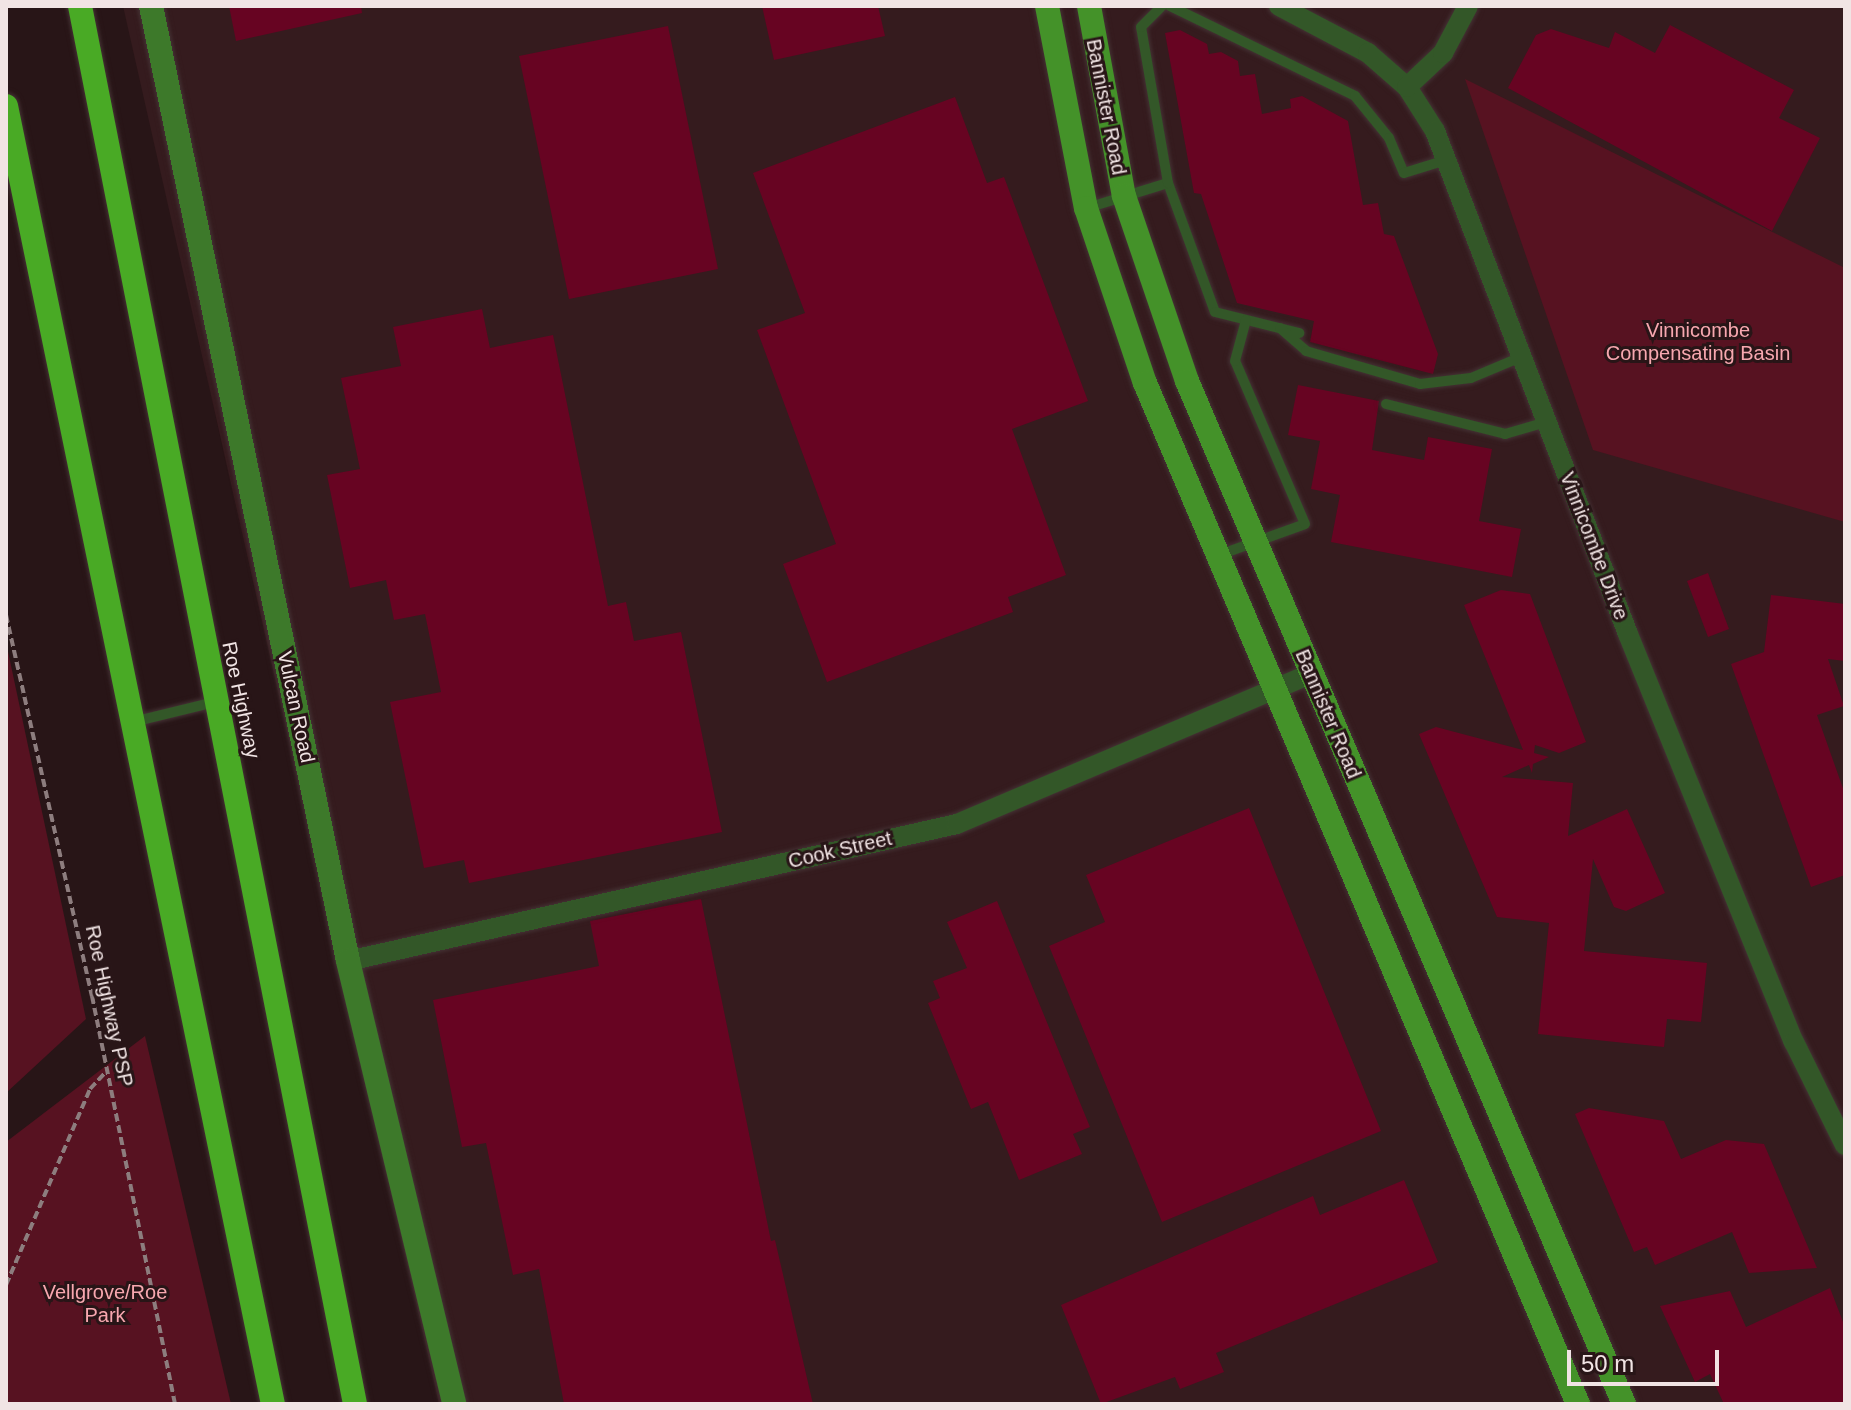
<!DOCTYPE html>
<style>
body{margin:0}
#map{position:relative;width:1851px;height:1410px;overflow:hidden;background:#281517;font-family:Helvetica,sans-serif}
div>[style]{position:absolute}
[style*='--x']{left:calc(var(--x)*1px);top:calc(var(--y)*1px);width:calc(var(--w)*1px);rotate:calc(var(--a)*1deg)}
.built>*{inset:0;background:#351b1e}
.green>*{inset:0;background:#571221}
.building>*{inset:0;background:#670422}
.path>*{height:4px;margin-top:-2px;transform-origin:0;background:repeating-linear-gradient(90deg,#8d7d7e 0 8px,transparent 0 12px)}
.roads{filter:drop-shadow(0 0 2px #443234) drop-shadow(0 0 2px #443234)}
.lane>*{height:10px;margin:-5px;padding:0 5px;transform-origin:5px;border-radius:5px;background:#335728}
.street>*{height:20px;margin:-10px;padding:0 10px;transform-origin:10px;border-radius:10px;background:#335728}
.secondary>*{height:24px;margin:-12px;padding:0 12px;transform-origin:12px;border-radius:12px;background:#3d792a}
.primary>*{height:24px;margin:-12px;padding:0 12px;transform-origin:12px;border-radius:12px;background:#449229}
.highway>*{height:24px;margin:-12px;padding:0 12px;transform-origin:12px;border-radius:12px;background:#49aa25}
span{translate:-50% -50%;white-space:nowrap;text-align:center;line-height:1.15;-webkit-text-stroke:6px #281517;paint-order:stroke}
.street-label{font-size:20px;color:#f1e4e4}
.park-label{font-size:20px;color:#f7a7af}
.frame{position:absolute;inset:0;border:8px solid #f1e4e4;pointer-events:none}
.scale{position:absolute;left:1567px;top:1350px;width:152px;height:36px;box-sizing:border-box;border:4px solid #f1e4e4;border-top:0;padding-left:10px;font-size:24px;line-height:28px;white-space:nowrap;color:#f1e4e4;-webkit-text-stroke:6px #281517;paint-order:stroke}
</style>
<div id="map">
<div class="built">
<div style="clip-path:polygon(123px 6px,1845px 6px,1845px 1404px,439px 1404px)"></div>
</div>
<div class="green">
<div style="clip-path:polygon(1465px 79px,1845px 268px,1845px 522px,1593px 450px)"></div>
<div style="clip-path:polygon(6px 642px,86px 1019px,6px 1093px)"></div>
<div style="clip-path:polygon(145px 1036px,231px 1404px,6px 1404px,6px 1142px)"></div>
</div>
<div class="building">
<div style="clip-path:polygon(229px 6px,361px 6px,362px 13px,236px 41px)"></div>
<div style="clip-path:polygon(762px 6px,878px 6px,885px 36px,774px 60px)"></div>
<div style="clip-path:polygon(1670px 25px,1794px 90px,1779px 118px,1820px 138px,1772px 231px,1508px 88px,1536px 35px,1551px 29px,1609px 48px,1615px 32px,1655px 53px)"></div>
<div style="clip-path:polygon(668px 26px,718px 269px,569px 299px,519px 56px)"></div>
<div style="clip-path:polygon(1180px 30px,1207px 44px,1209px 54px,1221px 52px,1238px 61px,1240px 76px,1255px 74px,1262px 114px,1291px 108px,1290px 99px,1302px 96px,1348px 121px,1363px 205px,1378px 203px,1384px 234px,1394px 236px,1438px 354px,1433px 374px,1310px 342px,1314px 321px,1237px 303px,1201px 194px,1194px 193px,1165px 33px)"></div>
<div style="clip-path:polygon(955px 97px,987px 183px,1004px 177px,1088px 401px,1012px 429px,1066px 575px,1008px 597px,1013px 612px,827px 682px,783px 564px,836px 544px,757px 330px,805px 313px,753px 173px)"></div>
<div style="clip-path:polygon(482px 309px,490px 348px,553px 335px,608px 606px,626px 602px,634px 641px,681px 632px,722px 832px,469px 883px,464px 860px,424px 868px,390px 702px,441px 692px,425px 614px,394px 620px,386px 580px,350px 588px,327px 475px,360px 469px,341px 378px,401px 366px,393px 327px)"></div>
<div style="clip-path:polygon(1298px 385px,1379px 401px,1372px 450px,1424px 460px,1428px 437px,1492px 449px,1479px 521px,1521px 529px,1512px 577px,1331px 542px,1340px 495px,1311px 489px,1320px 441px,1288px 435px)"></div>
<div style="clip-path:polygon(1708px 573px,1729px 629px,1708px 637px,1687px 581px)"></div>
<div style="clip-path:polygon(1501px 590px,1530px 594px,1586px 742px,1559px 753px,1535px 745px,1534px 753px,1549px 757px,1533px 764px,1532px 773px,1529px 765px,1502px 777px,1573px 783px,1568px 836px,1627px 809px,1665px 893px,1626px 911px,1614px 907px,1593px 859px,1584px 951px,1707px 963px,1701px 1022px,1667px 1019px,1664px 1047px,1538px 1034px,1549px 923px,1497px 917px,1419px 734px,1436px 727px,1523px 750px,1464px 605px)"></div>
<div style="clip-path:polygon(1771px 595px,1845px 604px,1845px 661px,1828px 659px,1844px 706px,1817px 715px,1845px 794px,1845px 875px,1811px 887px,1731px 664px,1764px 652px)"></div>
<div style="clip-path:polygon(1249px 808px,1381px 1131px,1162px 1222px,1049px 946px,1105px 922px,1086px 875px)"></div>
<div style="clip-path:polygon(701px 899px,771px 1241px,775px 1240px,813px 1404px,564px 1404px,539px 1269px,513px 1275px,486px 1143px,462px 1147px,433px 1000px,599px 966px,590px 921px)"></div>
<div style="clip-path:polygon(997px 901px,1090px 1127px,1073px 1134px,1082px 1154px,1019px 1180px,988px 1102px,971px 1109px,928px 1003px,940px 998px,933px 981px,967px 968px,947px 922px)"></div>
<div style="clip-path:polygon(1589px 1108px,1664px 1121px,1681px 1159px,1726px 1140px,1764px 1144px,1817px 1268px,1749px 1273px,1732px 1232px,1655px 1265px,1647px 1247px,1634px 1252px,1575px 1114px)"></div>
<div style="clip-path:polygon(1404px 1180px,1438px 1262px,1216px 1353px,1224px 1372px,1180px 1389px,1175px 1377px,1101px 1404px,1061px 1305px,1313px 1196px,1320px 1215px)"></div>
<div style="clip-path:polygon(1830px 1288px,1845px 1327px,1845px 1404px,1724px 1404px,1710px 1374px,1695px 1382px,1660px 1306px,1730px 1291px,1746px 1327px)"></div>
</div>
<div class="path">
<div style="--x:6;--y:615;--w:391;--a:77.3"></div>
<div style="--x:92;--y:996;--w:416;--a:78.5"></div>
<div style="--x:6;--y:1285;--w:213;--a:-66.8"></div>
<div style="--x:90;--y:1089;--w:23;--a:-47"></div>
</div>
<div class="roads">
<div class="lane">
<div style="--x:1170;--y:6;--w:206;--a:25.9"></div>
<div style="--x:1355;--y:96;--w:54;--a:51"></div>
<div style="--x:1389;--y:138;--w:38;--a:67"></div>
<div style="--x:1404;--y:173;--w:44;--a:-17.2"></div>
<div style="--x:1168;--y:183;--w:137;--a:70"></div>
<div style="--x:1215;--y:312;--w:87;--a:14"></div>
<div style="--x:1087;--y:208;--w:85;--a:-17.2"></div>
<div style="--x:1168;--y:183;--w:158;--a:-99.8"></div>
<div style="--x:1141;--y:27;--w:30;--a:-45"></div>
<div style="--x:1280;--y:328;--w:35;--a:41"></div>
<div style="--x:1306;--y:351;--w:119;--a:16.1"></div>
<div style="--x:1420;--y:384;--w:51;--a:-6.7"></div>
<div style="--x:1471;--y:378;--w:54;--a:-22.8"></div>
<div style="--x:1386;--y:404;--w:123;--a:14.1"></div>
<div style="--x:1505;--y:434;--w:43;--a:-16.3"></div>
<div style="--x:1219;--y:555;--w:91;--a:-19.8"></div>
<div style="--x:1305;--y:524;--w:177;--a:-113.2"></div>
<div style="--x:1235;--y:361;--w:42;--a:-75"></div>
<div style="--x:133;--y:722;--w:84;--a:-13.7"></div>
</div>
<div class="street">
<div style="--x:1279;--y:6;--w:101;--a:27.8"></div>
<div style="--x:1368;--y:53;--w:52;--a:41.1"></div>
<div style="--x:1407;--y:87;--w:52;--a:57.5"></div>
<div style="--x:1435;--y:131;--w:539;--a:69.01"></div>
<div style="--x:1628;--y:634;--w:440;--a:67.9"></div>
<div style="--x:1794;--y:1042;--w:115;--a:63.7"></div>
<div style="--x:1407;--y:87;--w:50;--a:-43.4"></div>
<div style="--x:1443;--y:53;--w:53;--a:-62"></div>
<div style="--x:348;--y:961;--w:624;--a:-12.68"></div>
<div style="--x:957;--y:824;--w:384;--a:-23"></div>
</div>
<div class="secondary">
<div style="--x:151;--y:6;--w:975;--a:78.34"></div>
<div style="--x:348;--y:961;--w:456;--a:76.5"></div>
</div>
<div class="primary">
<div style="--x:1047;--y:6;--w:206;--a:79.1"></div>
<div style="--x:1086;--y:208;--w:185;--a:71.4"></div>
<div style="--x:1145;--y:383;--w:1109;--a:67.02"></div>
<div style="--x:1089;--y:6;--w:193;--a:79.6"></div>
<div style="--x:1124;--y:196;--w:195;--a:71.2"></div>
<div style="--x:1187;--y:381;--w:1112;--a:66.87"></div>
</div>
<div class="highway">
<div style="--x:80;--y:6;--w:1425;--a:78.87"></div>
<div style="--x:6;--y:106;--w:1325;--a:78.38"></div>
</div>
</div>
<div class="street-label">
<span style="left:1106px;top:107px;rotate:79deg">Bannister Road</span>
<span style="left:1594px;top:546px;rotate:69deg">Vinnicombe Drive</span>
<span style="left:241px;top:700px;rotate:78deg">Roe Highway</span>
<span style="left:296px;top:707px;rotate:78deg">Vulcan Road</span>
<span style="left:1328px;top:714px;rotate:67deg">Bannister Road</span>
<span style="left:840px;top:850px;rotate:-13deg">Cook Street</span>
<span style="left:109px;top:1006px;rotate:78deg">Roe Highway PSP</span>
</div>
<div class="park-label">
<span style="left:1698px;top:342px">Vinnicombe<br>Compensating Basin</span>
<span style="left:105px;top:1304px">Vellgrove/Roe<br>Park</span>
</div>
<div class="frame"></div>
<div class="scale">50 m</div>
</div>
